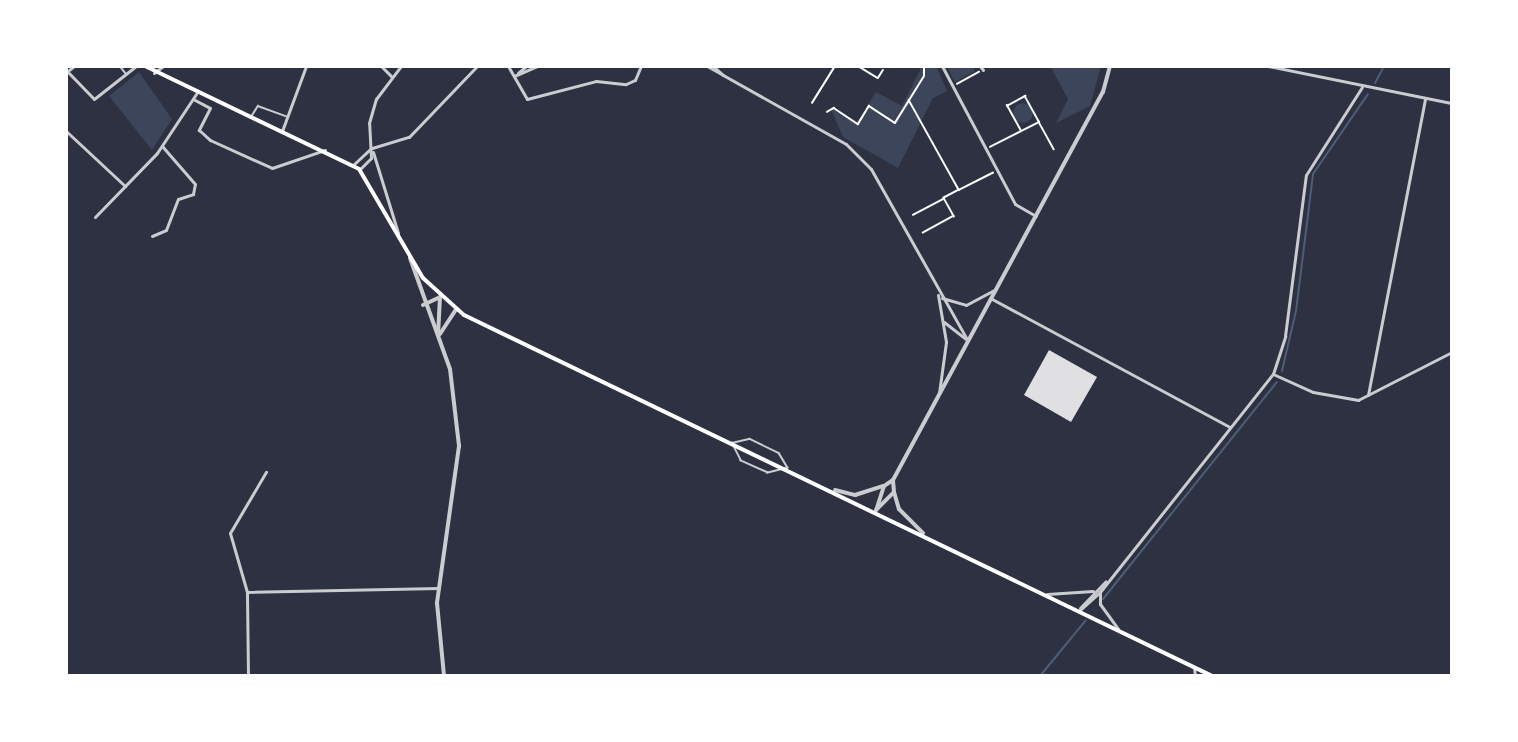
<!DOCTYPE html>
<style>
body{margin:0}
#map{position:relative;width:1518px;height:742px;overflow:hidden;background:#2d3142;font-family:"IBM Plex Serif",serif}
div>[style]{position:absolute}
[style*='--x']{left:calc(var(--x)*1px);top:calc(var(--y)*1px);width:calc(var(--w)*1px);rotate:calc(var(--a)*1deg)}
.green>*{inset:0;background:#3c4559}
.round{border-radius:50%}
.stream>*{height:2px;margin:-1px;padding:0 1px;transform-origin:1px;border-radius:1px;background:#4f5d75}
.building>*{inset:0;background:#e0e0e3}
.path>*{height:1.5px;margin:-0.75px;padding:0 0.75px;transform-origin:0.75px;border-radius:0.75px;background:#fff}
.service>*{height:1.5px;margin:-0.75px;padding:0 0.75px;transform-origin:0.75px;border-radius:0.75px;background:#caccd0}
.minor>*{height:3px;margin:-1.5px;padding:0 1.5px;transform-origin:1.5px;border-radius:1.5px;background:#caccd0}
.tertiary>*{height:4px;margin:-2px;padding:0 2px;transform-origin:2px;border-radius:2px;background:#caccd0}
.secondary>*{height:4px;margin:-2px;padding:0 2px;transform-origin:2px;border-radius:2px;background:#fff}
span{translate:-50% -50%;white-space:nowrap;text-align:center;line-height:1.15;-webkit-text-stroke:6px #fff;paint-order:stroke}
.frame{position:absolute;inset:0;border:68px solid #fff;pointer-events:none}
</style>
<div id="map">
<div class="green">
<div style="clip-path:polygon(922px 66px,936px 66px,947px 91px,933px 98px,898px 168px,843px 137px,830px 107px,856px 124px,876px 92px,902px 106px)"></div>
<div style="clip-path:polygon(946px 66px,972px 66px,975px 71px,955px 82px)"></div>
<div style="clip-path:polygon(1050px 66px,1101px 66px,1090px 106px,1056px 123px,1068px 99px)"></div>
<div style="clip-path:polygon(139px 72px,172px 119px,152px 150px,109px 96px)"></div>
<div class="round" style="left:1013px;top:103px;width:20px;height:20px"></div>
</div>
<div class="stream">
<div style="--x:1375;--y:83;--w:19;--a:-62"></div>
<div style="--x:1282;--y:371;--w:62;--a:-76.9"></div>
<div style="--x:1296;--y:311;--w:138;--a:-82.9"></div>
<div style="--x:1313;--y:174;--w:97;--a:-55.5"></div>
<div style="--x:1103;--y:599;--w:278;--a:-51.3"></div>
<div style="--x:1040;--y:676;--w:72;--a:-50.6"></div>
</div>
<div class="building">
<div style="clip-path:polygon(1049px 350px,1097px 377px,1071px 422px,1024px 395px)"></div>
</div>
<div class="path">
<div style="--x:858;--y:66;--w:23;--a:31"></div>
<div style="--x:878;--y:78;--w:9;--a:-58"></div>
<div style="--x:876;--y:66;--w:9;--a:0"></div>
<div style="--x:957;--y:84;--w:25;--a:-29"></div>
<div style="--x:909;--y:100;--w:103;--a:60.9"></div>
<div style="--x:959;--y:190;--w:17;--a:152"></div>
<div style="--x:944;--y:198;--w:21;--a:61"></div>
<div style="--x:954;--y:216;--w:35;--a:151"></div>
<div style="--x:812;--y:103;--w:44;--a:-58.1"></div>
<div style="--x:827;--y:112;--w:8;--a:-30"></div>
<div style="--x:834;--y:108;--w:29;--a:34"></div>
<div style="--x:858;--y:124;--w:21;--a:-59"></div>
<div style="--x:869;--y:106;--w:31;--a:33"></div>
<div style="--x:895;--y:123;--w:55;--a:-58.3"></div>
<div style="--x:924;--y:76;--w:10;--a:-90"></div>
<div style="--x:1021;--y:131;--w:29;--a:-119"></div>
<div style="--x:1007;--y:106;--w:21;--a:-29"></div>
<div style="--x:1025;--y:96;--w:29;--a:61"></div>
<div style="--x:990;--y:147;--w:55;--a:-27"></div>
<div style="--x:1039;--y:122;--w:31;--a:61"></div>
<div style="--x:959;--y:190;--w:38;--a:-27"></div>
<div style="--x:913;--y:215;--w:34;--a:-28"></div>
</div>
<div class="service">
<div style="--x:120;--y:66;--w:11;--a:52"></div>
<div style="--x:251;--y:117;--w:13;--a:-58"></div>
<div style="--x:258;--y:106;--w:30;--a:20"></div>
<div style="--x:750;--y:439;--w:32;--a:26"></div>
<div style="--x:779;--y:453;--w:17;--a:59"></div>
<div style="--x:788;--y:468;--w:21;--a:166"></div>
<div style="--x:768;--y:473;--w:30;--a:-156"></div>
<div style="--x:741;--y:461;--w:20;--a:-117"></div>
<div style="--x:732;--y:443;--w:18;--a:-13"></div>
</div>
<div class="minor">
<div style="--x:381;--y:66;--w:14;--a:45"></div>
<div style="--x:508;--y:66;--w:38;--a:60"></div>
<div style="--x:527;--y:99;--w:71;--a:-14.6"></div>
<div style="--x:596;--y:81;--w:30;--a:6"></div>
<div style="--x:626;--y:84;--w:10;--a:-24"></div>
<div style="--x:635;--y:80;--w:15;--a:-67"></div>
<div style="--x:707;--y:66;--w:18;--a:29"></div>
<div style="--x:723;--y:75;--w:13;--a:-138"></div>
<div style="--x:942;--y:66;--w:156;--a:62.1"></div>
<div style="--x:1015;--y:204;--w:24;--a:30"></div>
<div style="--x:980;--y:66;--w:5;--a:53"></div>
<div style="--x:1268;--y:66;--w:188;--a:11.4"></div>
<div style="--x:66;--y:70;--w:40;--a:46"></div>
<div style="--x:94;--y:99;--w:53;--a:-38.2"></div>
<div style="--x:69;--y:70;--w:6;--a:-39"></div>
<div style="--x:154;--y:73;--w:11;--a:-38"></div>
<div style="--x:518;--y:73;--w:11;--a:-41"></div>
<div style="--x:723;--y:75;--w:141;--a:29.3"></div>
<div style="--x:846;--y:144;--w:35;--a:45"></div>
<div style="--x:871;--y:169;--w:197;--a:60.6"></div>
<div style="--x:514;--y:76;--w:25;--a:-23"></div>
<div style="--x:193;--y:99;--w:19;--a:28"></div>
<div style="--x:210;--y:108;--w:25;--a:117"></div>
<div style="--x:199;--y:130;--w:15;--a:42"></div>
<div style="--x:210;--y:140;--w:68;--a:24.3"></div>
<div style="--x:272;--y:168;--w:56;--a:-18.8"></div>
<div style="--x:66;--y:131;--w:81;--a:43"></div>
<div style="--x:282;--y:131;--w:69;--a:-69.7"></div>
<div style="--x:372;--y:148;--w:39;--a:-17"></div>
<div style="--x:409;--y:137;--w:98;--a:-46.2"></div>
<div style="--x:373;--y:152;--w:85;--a:72.8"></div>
<div style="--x:353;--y:165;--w:23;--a:-43"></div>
<div style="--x:360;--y:169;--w:16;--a:-45"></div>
<div style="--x:371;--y:158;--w:35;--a:-93"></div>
<div style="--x:369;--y:123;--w:25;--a:-74"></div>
<div style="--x:376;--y:99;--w:41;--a:-52.9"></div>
<div style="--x:95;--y:217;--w:89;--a:-45.9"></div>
<div style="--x:157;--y:153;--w:71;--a:-56.5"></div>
<div style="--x:152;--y:236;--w:15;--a:-23"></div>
<div style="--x:166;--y:230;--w:33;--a:-69"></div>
<div style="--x:178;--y:199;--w:16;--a:-18"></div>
<div style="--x:193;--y:194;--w:10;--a:-79"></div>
<div style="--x:195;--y:184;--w:50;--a:-131"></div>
<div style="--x:938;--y:295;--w:48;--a:80.3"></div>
<div style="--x:946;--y:342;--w:51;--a:97.8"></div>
<div style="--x:942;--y:298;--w:25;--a:16"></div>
<div style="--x:966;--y:305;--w:34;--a:-28"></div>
<div style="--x:992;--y:299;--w:270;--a:28.3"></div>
<div style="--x:944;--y:322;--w:29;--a:38"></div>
<div style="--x:1273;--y:374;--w:44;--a:24.2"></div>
<div style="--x:1313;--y:392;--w:46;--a:10.1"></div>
<div style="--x:1358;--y:400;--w:106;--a:-27.1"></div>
<div style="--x:1368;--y:395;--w:302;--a:-79.1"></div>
<div style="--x:247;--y:592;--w:61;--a:-106.1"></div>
<div style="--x:230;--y:533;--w:71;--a:-59.5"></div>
<div style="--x:1100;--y:592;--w:12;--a:90"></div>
<div style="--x:1100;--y:604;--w:31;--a:54"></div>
<div style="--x:1047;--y:594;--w:46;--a:-3.7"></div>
<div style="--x:1080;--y:608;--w:37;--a:-46"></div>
<div style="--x:1080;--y:610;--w:27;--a:-42"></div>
<div style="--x:1100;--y:592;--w:278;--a:-51.6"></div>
<div style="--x:1273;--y:374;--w:40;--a:-72"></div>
<div style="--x:1285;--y:336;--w:162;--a:-82.6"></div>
<div style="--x:1306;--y:175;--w:104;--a:-57.5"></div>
<div style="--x:1194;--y:667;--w:9;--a:84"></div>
<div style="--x:248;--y:676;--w:84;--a:-90.7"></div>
<div style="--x:247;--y:592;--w:192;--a:-1.2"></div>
</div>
<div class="tertiary">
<div style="--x:410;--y:258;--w:118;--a:70.2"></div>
<div style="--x:450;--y:369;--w:78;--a:83.3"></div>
<div style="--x:459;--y:446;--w:159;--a:98"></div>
<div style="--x:437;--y:603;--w:73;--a:84.5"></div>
<div style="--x:423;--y:305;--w:19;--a:-25"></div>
<div style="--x:440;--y:297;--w:37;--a:93"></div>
<div style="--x:440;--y:334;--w:30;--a:-57"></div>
<div style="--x:893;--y:480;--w:11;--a:146"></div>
<div style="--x:884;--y:486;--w:25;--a:108"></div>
<div style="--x:876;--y:510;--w:25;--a:-45"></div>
<div style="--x:894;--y:492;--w:12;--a:-95"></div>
<div style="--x:893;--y:480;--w:441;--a:-61.6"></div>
<div style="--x:1103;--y:92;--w:27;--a:-75"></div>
<div style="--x:835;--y:490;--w:21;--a:14"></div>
<div style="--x:855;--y:495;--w:29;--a:-18"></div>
<div style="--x:894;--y:492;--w:18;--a:74"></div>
<div style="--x:899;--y:509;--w:34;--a:45"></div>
</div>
<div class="secondary">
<div style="--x:145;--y:66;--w:237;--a:25.7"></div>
<div style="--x:359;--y:169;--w:126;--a:59.6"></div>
<div style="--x:423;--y:278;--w:55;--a:42.1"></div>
<div style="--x:464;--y:315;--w:831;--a:25.76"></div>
</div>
<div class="frame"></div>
</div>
